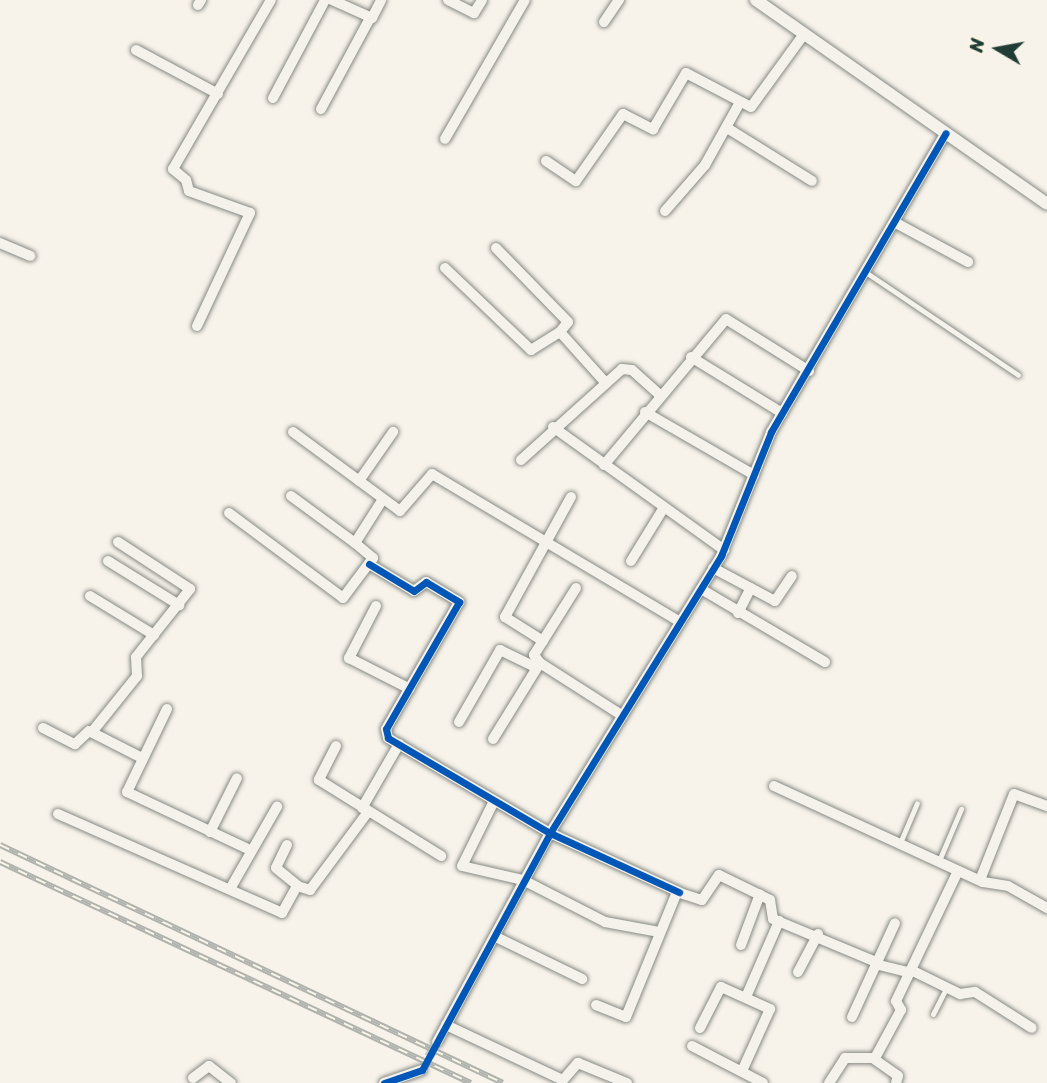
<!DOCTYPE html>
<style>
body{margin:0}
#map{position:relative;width:1047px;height:1083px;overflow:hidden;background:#f7f3ea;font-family:Sriracha,sans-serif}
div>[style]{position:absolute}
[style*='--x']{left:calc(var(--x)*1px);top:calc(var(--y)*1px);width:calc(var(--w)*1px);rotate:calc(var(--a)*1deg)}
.minor-tunnel>*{height:10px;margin-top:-5px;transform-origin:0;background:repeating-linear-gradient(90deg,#cccfc6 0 10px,transparent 0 15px)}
.roads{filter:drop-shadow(0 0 2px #868984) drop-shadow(0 0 2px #868984)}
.service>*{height:5px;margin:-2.5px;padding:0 2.5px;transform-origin:2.5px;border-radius:2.5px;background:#f5f2ec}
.minor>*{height:10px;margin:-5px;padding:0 5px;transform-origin:5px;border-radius:5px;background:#f5f2ec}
.tertiary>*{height:12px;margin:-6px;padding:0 6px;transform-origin:6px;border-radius:6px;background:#f5f2ec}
.rail>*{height:6px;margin-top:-3px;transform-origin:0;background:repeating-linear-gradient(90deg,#fcf5e5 0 10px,#b0b2ad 0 20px);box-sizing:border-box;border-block:2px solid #b0b2ad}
.cycleway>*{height:7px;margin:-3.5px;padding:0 3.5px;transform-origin:3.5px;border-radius:3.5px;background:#0057b8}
span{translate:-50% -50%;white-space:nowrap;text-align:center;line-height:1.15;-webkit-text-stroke:5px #fcf5e5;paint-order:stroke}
.north{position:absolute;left:963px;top:14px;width:70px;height:70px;-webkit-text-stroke:5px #fcf5e5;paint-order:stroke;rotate:280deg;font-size:19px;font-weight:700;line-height:28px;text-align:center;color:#1f3d34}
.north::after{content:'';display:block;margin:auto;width:24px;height:32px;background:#1f3d34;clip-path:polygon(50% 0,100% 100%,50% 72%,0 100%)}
</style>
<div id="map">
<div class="minor-tunnel">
<div style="--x:422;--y:1070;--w:32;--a:-62"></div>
</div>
<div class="roads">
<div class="service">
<div style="--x:867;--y:273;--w:182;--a:34"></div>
<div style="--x:900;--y:843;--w:43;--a:-67"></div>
<div style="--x:938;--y:863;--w:59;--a:-66.9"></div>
<div style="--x:933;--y:1014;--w:29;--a:-63"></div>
</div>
<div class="minor">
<div style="--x:332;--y:0;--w:44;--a:24.2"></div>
<div style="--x:372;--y:18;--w:20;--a:-63"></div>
<div style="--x:448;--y:0;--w:29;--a:27"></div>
<div style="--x:474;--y:13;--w:15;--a:-58"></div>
<div style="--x:198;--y:5;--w:6;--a:-59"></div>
<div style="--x:604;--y:22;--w:27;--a:-56"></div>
<div style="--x:136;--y:50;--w:93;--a:28.2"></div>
<div style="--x:273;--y:98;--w:111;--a:-62"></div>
<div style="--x:321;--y:109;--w:103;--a:-61.7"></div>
<div style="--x:727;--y:128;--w:100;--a:31.9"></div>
<div style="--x:445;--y:139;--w:160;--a:-60.1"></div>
<div style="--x:546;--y:161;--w:36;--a:34"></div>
<div style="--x:576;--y:181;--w:82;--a:-55"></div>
<div style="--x:623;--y:114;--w:34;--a:27"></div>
<div style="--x:653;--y:129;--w:65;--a:-59.5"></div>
<div style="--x:686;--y:73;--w:73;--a:27.6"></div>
<div style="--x:751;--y:107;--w:90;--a:-54"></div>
<div style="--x:665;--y:211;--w:61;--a:-49"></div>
<div style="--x:705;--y:165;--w:70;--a:-60.9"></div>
<div style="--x:896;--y:223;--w:82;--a:28.4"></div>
<div style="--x:0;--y:243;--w:33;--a:23"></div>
<div style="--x:496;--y:248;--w:103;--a:45.8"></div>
<div style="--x:568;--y:322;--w:13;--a:129"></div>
<div style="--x:445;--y:268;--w:119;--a:43.6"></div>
<div style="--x:531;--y:350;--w:34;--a:-32"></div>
<div style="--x:560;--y:332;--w:67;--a:48"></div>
<div style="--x:197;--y:326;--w:125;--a:-64.9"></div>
<div style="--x:250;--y:213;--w:65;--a:-160.2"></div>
<div style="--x:189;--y:191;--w:11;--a:-105"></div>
<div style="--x:186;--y:180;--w:17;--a:-140"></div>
<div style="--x:173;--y:169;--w:195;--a:-59.9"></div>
<div style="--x:691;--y:357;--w:107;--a:31.6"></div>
<div style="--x:645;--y:412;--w:126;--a:30"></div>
<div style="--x:553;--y:427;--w:211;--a:35.7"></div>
<div style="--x:293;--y:432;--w:133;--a:36.4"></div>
<div style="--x:400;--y:511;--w:49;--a:-49.1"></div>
<div style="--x:432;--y:474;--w:289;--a:30.8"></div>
<div style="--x:521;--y:460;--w:136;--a:-42"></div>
<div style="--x:622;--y:369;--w:10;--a:6"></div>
<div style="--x:632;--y:370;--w:36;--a:42"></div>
<div style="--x:604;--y:465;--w:190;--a:-50.1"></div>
<div style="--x:726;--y:319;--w:98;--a:32.1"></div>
<div style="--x:359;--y:481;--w:60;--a:-55.2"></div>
<div style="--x:291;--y:496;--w:79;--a:36.3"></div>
<div style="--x:229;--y:513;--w:142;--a:36.7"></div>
<div style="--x:343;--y:598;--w:50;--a:-53.1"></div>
<div style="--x:373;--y:558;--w:23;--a:-140"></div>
<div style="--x:355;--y:543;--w:52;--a:-57.5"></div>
<div style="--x:108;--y:561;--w:84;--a:31.8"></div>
<div style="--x:631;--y:561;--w:61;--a:-58.4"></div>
<div style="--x:369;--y:564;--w:52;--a:31"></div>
<div style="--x:414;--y:591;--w:15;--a:-37"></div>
<div style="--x:426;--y:582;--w:39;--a:31"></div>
<div style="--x:459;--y:602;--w:146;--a:119.9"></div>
<div style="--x:386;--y:729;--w:9;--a:77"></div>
<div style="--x:388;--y:738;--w:188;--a:30.4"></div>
<div style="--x:550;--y:833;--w:142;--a:24.6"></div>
<div style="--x:713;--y:568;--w:70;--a:28"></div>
<div style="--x:775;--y:601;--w:30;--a:-56"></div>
<div style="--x:701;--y:589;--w:144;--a:30.5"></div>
<div style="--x:90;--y:596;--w:75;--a:31.4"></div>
<div style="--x:376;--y:606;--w:59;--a:117.4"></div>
<div style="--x:349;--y:658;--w:68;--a:26.9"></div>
<div style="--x:738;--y:613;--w:28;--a:-63"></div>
<div style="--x:543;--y:641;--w:45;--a:-147.7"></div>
<div style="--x:505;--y:617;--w:137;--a:-61.2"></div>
<div style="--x:540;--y:663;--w:10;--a:-127"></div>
<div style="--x:534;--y:655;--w:79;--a:-57.9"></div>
<div style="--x:167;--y:709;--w:92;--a:115.7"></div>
<div style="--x:127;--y:792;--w:136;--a:25.2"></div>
<div style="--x:459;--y:722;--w:83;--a:-60.3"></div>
<div style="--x:500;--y:650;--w:39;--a:26"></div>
<div style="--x:43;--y:728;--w:36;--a:27"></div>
<div style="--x:75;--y:744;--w:19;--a:-43"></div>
<div style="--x:89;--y:731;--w:59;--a:27"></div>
<div style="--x:92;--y:732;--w:72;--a:-51.2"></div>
<div style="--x:137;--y:676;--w:19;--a:-93"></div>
<div style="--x:136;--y:657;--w:87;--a:-51.5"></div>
<div style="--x:190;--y:589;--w:86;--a:-146.9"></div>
<div style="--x:493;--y:739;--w:89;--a:-58.3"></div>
<div style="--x:540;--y:663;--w:98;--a:32.6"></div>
<div style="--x:336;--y:746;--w:38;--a:117"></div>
<div style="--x:319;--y:780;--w:144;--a:31.9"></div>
<div style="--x:774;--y:786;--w:230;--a:24.7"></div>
<div style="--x:983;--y:882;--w:25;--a:9"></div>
<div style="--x:1008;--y:886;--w:45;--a:29.4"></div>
<div style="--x:494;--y:801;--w:72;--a:116.2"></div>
<div style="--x:462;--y:866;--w:63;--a:12.9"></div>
<div style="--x:523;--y:880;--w:92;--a:27.1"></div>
<div style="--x:605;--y:922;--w:55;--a:10.5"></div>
<div style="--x:362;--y:808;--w:74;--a:-60"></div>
<div style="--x:58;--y:814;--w:245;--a:23.8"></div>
<div style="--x:282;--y:913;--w:31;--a:-61"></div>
<div style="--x:297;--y:886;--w:14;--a:17"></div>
<div style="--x:310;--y:890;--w:97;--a:-53.4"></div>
<div style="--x:210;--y:832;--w:60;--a:-63.4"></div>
<div style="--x:287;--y:845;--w:25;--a:116"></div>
<div style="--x:276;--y:868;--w:28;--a:39"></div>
<div style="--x:980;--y:880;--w:92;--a:-68.4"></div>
<div style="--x:1014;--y:794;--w:35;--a:20"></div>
<div style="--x:230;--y:889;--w:95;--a:-60.2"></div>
<div style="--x:496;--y:937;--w:96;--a:26"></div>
<div style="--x:741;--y:945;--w:54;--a:-69.6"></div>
<div style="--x:875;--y:964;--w:36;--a:14"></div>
<div style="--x:911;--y:970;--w:55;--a:26.1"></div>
<div style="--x:960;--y:994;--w:15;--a:-8"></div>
<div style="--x:975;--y:992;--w:67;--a:32.3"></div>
<div style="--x:798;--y:972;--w:43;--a:-62.2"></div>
<div style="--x:746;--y:997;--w:83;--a:-66.5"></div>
<div style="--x:596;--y:1005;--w:32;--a:22"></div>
<div style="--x:626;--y:1017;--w:135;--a:-67.8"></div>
<div style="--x:677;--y:892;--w:26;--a:18"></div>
<div style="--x:702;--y:900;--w:30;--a:-56"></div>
<div style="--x:719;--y:875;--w:57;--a:26.1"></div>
<div style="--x:770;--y:900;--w:19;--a:81"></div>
<div style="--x:773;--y:919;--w:112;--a:22.7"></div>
<div style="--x:852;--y:1017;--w:103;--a:-65.4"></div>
<div style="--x:446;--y:1025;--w:129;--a:25.2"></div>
<div style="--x:563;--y:1080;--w:23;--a:-49"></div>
<div style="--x:578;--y:1063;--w:53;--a:22.2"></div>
<div style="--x:700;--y:1028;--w:46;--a:-62.9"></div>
<div style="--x:721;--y:987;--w:54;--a:24.2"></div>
<div style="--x:770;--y:1009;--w:68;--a:114.3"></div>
<div style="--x:437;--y:1042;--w:238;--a:-61.6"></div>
<div style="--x:550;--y:833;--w:326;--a:-58.3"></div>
<div style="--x:721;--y:556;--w:134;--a:-68"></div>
<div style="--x:771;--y:432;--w:346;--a:-59.7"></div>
<div style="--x:692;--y:1046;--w:80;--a:27.5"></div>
<div style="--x:874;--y:1059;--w:29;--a:35"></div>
<div style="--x:898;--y:1076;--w:7;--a:106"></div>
<div style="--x:193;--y:1078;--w:20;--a:-37"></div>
<div style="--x:209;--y:1066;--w:28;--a:38"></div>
<div style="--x:384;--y:1083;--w:40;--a:-18.9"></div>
<div style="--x:829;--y:1083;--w:30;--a:-57"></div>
<div style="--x:845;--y:1058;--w:30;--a:0"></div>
<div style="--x:875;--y:1058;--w:55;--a:-61.6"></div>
<div style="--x:901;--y:1010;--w:10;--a:-119"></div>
<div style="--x:896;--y:1001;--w:144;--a:-64.5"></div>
</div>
<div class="tertiary">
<div style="--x:756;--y:0;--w:355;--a:35"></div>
</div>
</div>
<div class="rail">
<div style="--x:0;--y:845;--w:556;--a:25.32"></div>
<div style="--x:0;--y:862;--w:520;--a:25.14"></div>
</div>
<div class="cycleway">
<div style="--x:369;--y:564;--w:52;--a:31"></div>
<div style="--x:414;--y:591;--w:15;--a:-37"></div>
<div style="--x:426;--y:582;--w:39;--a:31"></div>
<div style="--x:459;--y:602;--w:146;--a:119.9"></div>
<div style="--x:386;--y:729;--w:9;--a:77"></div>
<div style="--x:388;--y:738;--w:188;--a:30.4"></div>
<div style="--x:550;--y:833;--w:142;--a:24.6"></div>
<div style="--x:384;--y:1083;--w:40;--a:-18.9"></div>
<div style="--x:422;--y:1070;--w:269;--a:-61.6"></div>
<div style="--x:550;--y:833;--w:326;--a:-58.3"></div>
<div style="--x:721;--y:556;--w:134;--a:-68"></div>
<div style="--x:771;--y:432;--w:346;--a:-59.7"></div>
</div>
<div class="north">N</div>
</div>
